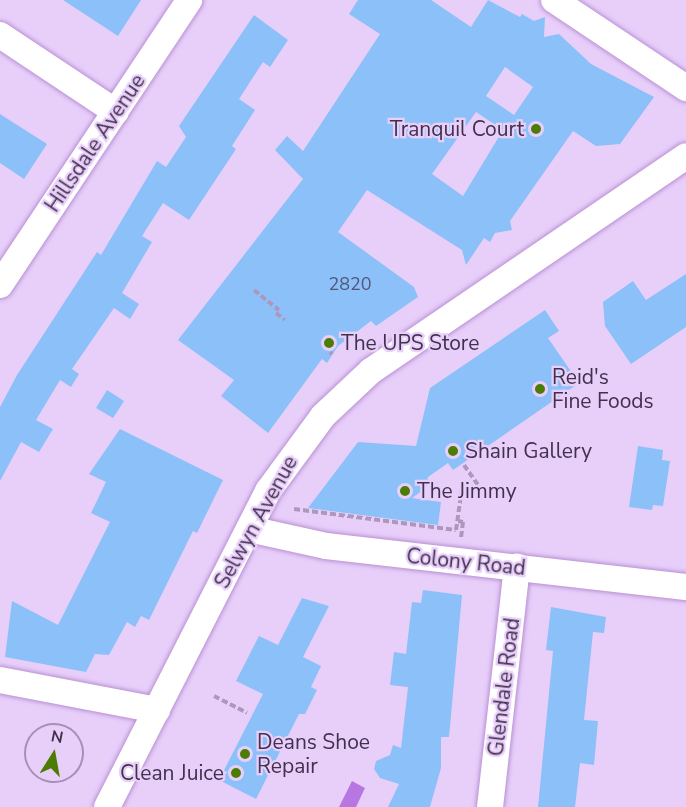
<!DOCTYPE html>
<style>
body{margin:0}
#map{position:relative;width:686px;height:807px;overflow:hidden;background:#e8cffa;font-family:"Nunito Sans",sans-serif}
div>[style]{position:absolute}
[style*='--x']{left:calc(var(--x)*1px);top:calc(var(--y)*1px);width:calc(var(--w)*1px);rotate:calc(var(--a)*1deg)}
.water>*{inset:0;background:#b876e1}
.building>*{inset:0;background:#8bc0f9}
.path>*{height:4px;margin-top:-2px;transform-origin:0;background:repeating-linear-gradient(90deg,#ae97bd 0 6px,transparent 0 9px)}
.roads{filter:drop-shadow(0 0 2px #b990d4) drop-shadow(0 0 2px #b990d4)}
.minor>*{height:26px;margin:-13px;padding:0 13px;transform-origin:13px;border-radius:13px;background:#fff}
.dots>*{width:16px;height:16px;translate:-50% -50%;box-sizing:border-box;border:3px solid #e8cffa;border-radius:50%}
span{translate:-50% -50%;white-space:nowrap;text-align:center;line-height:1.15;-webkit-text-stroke:4.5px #e8cffa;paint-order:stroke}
.number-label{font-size:18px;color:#545578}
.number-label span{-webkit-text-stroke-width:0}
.poi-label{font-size:21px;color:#42314d}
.right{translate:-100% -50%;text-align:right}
.left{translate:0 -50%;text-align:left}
.street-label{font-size:21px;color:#42314d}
.north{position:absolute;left:24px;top:723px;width:60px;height:60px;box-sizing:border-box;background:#e8cffa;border:2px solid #a690b5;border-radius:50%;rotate:11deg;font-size:16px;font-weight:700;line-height:24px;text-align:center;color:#42314d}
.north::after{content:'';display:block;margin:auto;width:21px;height:27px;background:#4c7c04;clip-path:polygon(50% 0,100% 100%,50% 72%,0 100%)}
</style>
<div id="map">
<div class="water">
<div style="clip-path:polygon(352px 781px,365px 788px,356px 807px,339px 807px)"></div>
</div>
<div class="building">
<div style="clip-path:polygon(63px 0,141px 0,118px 36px)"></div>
<div style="clip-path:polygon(evenodd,358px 0,431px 0,471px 27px,488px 0,520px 17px,522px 14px,534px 21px,545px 17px,544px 37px,559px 34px,591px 64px,654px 97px,620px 144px,596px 146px,573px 131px,510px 221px,512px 230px,495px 233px,490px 242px,484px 238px,466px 265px,462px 250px,367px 190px,338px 232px,414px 287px,418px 297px,376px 326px,371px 321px,338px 346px,327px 363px,322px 359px,268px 433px,221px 396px,234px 380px,178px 340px,303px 179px,275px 150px,287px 136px,303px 151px,380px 34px,349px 14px,358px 0,505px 67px,533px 87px,514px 115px,486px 96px,505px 67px,358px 0,476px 112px,503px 130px,463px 196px,432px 174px,476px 112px)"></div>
<div style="clip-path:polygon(254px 15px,288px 40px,270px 67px,263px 62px,239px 99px,255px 110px,232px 146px,236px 149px,189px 220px,163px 203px,142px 236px,152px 242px,122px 293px,139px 304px,130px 319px,114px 308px,72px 369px,79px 374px,71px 387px,60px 380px,36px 420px,53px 429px,39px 452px,21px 442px,0 481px,0 407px,17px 375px,97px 252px,101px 255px,157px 161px,166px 167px,186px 137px,179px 126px)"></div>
<div style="clip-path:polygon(0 114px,47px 144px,24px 179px,0 163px)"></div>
<div style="clip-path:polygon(686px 274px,686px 327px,631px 364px,605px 326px,603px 302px,633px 281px,646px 300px)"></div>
<div style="clip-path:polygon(545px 310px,559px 331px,548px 338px,579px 383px,453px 470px,448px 463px,428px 477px,426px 488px,412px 498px,441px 502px,438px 525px,308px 508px,358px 442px,416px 446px,430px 388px)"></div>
<div style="clip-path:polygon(107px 390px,124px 401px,113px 418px,96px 408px)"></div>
<div style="clip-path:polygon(120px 429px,223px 480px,197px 533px,193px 531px,149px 620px,141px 616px,135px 627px,127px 622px,109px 655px,95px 654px,86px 672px,5px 657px,12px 601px,58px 625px,110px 522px,91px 513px,106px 482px,89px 474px)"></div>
<div style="clip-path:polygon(638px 446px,663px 450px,662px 460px,670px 461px,663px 506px,653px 505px,652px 510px,629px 507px)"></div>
<div style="clip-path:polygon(423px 590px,462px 595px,449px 737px,441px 737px,441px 768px,430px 807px,388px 807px,399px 784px,380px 778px,374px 769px,376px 761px,390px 755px,393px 745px,401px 748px,408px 687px,390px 685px,394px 652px,406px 654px,412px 602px,421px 603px)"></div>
<div style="clip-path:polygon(302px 598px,329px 606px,303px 657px,321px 666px,311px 687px,317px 690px,305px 714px,299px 714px,256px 799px,219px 780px,263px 694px,236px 681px,259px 636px,278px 645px)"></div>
<div style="clip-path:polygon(551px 607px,606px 617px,604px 633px,593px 632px,584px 720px,598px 721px,594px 765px,580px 763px,575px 807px,538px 807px,553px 651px,546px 650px)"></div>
</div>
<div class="path">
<div style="--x:254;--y:290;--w:32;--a:39"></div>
<div style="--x:276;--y:313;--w:11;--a:38"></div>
<div style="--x:330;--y:352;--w:3;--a:45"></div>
<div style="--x:464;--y:465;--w:28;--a:55"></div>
<div style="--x:294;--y:509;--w:163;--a:7.4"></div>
<div style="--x:456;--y:530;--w:42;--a:-81.9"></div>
<div style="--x:458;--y:521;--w:5;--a:11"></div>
<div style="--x:463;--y:522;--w:17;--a:97"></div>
<div style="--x:214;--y:696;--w:37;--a:27"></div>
</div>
<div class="roads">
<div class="minor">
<div style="--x:554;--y:0;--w:159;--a:33.7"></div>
<div style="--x:0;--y:35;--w:139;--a:33.6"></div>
<div style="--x:0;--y:285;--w:342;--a:-56.4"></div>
<div style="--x:249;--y:529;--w:79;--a:12.4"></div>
<div style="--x:326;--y:546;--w:362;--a:6.5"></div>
<div style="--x:0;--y:680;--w:160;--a:10.8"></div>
<div style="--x:107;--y:807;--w:355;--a:-63"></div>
<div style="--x:268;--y:491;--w:93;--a:-53.7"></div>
<div style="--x:323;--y:416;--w:66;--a:-43.2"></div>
<div style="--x:371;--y:371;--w:381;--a:-34.3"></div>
<div style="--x:490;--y:807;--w:242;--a:-83.6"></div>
</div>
</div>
<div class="dots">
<div style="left:536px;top:129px;background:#4c7c04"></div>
<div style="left:329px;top:343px;background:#4c7c04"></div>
<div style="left:540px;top:389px;background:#4c7c04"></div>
<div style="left:453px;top:451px;background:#4c7c04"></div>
<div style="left:405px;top:491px;background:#4c7c04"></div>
<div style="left:245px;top:754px;background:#4c7c04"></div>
<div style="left:236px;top:773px;background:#4c7c04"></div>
</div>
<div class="number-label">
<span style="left:350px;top:284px">2820</span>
</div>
<div class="poi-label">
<span class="right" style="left:524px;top:129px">Tranquil Court</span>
<span class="left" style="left:341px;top:343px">The UPS Store</span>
<span class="left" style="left:552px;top:389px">Reid's<br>Fine Foods</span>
<span class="left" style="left:465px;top:451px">Shain Gallery</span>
<span class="left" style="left:417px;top:491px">The Jimmy</span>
<span class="left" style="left:257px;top:754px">Deans Shoe<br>Repair</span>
<span class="right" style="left:224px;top:773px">Clean Juice</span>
</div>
<div class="street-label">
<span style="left:95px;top:143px;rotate:-56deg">Hillsdale Avenue</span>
<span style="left:256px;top:522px;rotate:-61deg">Selwyn Avenue</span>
<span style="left:466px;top:562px;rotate:6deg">Colony Road</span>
<span style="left:504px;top:687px;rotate:-83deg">Glendale Road</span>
</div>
<div class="north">N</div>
</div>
